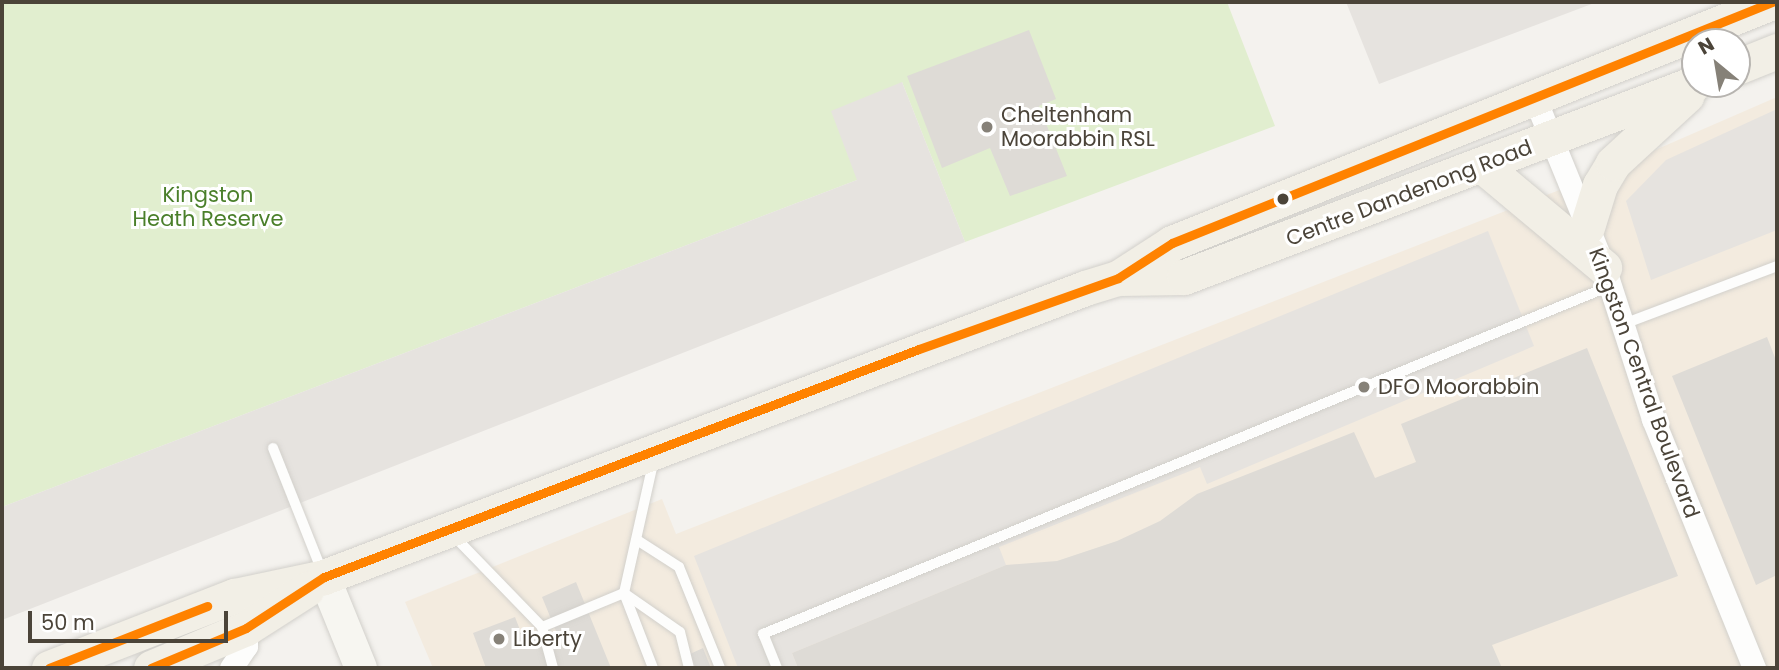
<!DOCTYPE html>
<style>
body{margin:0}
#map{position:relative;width:1779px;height:670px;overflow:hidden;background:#f4f2ee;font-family:Poppins,sans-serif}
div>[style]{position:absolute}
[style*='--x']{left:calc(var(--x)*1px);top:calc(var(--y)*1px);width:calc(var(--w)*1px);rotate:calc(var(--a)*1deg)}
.commercial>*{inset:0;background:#f3ebdf}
.green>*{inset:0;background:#e1eecf}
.parking>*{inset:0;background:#e6e3df}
.building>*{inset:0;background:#dedbd6}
.roads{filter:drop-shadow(0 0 2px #d2d0cb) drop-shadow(0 0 2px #d2d0cb)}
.lane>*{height:10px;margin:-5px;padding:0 5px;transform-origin:5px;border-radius:5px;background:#fdfdfc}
.street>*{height:23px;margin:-11.5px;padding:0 11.5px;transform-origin:11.5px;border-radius:11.5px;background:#fdfdfc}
.secondary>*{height:32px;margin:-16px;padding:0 16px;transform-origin:16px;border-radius:16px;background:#f7f6f1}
.primary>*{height:35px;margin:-17.5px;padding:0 17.5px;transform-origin:17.5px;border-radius:17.5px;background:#f2efe6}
.bus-1>*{height:9px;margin:-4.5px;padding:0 4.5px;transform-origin:4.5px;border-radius:4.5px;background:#ff8200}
.dots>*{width:19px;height:19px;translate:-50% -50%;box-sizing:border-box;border:4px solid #fff;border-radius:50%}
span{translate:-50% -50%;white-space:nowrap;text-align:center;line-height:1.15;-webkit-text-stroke:6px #fff;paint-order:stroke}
.poi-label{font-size:21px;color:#4b4439}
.left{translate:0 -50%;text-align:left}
.street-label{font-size:21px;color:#4b4439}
.park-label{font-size:21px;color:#4a7f2a}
.frame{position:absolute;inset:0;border:4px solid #4b4439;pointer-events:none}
.north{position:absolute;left:1681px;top:28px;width:70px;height:70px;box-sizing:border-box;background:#fff;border:2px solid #b7b4b0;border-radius:50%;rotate:330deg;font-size:19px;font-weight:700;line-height:28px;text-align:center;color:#4b4439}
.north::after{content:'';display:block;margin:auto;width:24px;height:32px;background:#868178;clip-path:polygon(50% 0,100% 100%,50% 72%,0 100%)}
.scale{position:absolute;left:28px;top:611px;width:200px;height:32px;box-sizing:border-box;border:4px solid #4b4439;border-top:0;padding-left:9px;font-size:21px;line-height:24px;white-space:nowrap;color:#4b4439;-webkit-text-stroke:5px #fff;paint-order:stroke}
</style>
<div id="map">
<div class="commercial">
<div style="clip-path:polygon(1777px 97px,1777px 668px,433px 668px,405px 602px,662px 499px,676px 534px,1593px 177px)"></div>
</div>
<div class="green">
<div style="clip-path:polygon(2px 2px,1227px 2px,1275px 126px,965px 242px,902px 82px,857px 180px,2px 507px)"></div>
</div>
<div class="parking">
<div style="clip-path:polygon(1346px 2px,1597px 2px,1379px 84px)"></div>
<div style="clip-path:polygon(902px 82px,965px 242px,2px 620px,2px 507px,857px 180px,831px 111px)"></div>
<div style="clip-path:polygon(1777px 109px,1777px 230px,1651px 280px,1626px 201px,1666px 160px)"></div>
<div style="clip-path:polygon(1488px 231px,1534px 346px,1207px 484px,1200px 467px,999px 547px,1006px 565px,792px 653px,798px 668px,738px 668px,694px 556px)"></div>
</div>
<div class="building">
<div style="clip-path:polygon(1029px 30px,1056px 99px,1039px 106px,1067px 176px,1010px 196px,990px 148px,942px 168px,907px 76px)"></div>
<div style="clip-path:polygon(1767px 337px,1777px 363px,1777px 575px,1756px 585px,1672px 376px)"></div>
<div style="clip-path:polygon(1587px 348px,1678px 576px,1492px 645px,1502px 668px,798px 668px,792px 653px,1006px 565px,1057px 561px,1117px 541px,1160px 521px,1197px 494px,1354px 432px,1375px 478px,1416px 462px,1401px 424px)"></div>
<div style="clip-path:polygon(576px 582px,611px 668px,486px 668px,473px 633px,515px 617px,525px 643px,556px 631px,542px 597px)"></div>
<div style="clip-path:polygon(703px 648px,711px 668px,696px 668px,690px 654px)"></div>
</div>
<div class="roads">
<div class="lane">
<div style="--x:1621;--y:325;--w:167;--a:-20.7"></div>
<div style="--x:273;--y:448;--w:132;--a:68.3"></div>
<div style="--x:452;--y:534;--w:129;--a:45.9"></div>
<div style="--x:542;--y:627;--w:42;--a:75"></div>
<div style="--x:637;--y:540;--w:50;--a:32.7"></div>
<div style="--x:679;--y:567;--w:109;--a:67.9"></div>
<div style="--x:624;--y:593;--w:68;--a:34.9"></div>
<div style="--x:680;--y:632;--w:37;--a:76"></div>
<div style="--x:542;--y:627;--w:89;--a:-22.5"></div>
<div style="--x:653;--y:668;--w:80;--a:-111.1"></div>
<div style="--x:624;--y:593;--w:137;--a:-77.4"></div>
<div style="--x:777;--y:668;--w:37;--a:-112"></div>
<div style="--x:763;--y:634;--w:916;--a:-22.34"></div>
</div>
<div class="street">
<div style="--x:1535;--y:99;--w:182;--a:67.7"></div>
<div style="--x:1604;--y:267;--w:160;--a:72.1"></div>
<div style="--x:1653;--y:419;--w:269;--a:67.9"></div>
<div style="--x:231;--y:668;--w:27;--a:-56"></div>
<div style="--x:246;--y:646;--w:18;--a:-90"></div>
</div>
<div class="secondary">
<div style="--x:324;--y:577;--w:98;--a:67.9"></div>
</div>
<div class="primary">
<div style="--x:1737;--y:67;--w:43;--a:-21.8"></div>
<div style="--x:1483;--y:166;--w:158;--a:39.9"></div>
<div style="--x:1587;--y:227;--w:44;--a:-72.8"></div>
<div style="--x:1600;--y:185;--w:26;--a:-59"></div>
<div style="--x:1613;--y:163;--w:100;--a:-42.6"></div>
<div style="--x:1118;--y:278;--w:64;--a:-32.9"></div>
<div style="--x:1172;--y:243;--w:647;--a:-21.88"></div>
<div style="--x:49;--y:668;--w:199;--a:-21.3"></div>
<div style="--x:234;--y:596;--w:92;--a:-11.9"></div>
<div style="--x:324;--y:577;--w:814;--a:-20.79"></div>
<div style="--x:1085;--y:288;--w:34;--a:-17"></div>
<div style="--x:1118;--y:278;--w:66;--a:-0.9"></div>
<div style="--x:1184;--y:277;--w:547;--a:-20.79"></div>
<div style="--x:151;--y:668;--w:103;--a:-22.8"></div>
<div style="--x:246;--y:628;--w:72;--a:-32.6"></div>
</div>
</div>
<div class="bus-1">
<div style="--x:49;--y:668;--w:170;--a:-21.4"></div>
<div style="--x:151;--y:668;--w:103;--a:-22.8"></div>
<div style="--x:246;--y:628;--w:93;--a:-33.2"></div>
<div style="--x:324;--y:577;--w:637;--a:-20.97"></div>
<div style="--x:919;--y:349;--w:211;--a:-19.6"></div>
<div style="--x:1118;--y:278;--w:64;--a:-32.9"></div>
<div style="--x:1172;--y:243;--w:647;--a:-21.88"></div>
</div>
<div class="dots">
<div style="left:987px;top:127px;background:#868178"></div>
<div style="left:1283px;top:199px;background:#4b4439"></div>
<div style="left:1364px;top:387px;background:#868178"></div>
<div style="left:499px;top:639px;background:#868178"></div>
</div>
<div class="poi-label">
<span class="left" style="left:1001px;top:127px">Cheltenham<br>Moorabbin RSL</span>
<span class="left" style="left:1378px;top:387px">DFO Moorabbin</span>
<span class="left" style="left:513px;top:639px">Liberty</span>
</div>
<div class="street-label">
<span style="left:1409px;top:193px;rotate:-21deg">Centre Dandenong Road</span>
<span style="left:1644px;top:383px;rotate:70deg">Kingston Central Boulevard</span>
</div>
<div class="park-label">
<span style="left:208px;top:207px">Kingston<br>Heath Reserve</span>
</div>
<div class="frame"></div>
<div class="north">N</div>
<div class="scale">50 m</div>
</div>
